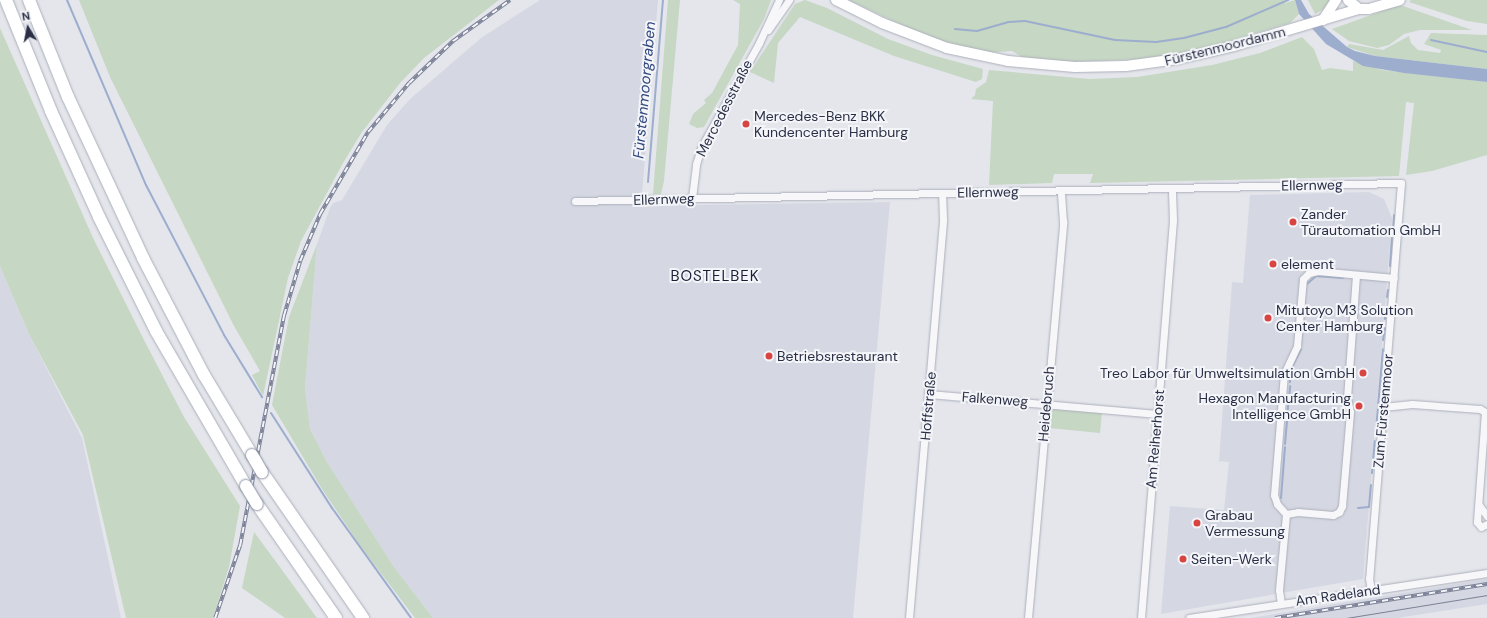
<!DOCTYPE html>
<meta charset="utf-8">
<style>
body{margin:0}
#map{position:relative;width:1487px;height:618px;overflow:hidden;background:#e4e6ec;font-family:"DM Sans",sans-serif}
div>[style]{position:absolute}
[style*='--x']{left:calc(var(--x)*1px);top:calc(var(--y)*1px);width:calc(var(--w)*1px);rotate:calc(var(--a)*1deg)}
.built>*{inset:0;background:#d5d8e2}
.green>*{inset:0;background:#c6d7c4}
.water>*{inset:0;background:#9dadce}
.stream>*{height:2px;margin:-1px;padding:0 1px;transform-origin:1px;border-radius:1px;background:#9dadce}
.roads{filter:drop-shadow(0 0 1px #acafba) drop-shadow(0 0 1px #acafba)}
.minor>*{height:7px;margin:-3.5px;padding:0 3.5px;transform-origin:3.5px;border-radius:3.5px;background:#f7f7fa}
.secondary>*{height:10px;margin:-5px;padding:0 5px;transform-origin:5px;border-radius:5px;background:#fff}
.motorway>*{height:12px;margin:-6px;padding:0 6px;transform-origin:6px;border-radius:6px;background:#fff}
.tram>*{height:1px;margin:-0.5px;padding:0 0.5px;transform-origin:0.5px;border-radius:0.5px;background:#7c8297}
.rail>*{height:3.5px;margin-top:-1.75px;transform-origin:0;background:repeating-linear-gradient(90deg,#f4f5f9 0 6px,#7c8297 0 12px);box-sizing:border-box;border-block:1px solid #7c8297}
.bridges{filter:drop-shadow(0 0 1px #8a90a4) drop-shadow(0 0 1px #8a90a4)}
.motorway-bridge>*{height:12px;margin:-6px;padding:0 6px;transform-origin:6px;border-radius:6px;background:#fff}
.dots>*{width:11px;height:11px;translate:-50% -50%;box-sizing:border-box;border:2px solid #f4f5f9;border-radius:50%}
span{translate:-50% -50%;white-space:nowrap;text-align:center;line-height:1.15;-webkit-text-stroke:4px #f4f5f9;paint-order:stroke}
.street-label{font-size:14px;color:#2a2f46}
.poi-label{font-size:14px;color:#2a2f46}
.left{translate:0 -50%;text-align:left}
.right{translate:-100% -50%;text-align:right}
.water-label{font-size:15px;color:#30467e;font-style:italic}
.neighbourhood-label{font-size:15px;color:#1c2037;letter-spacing:1px}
.north{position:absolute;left:8px;top:8px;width:40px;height:40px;-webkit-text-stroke:3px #f4f5f9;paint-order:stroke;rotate:350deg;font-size:11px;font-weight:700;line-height:16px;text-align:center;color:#2a2f46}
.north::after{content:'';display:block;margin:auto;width:14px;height:18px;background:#2a2f46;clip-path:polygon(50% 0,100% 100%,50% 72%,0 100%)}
</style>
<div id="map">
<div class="built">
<div style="clip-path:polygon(540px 0,658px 0,641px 206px,890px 202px,853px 618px,433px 618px,394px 567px,327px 462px,310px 429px,305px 388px,317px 244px,330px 208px,333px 203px,342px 200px,387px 125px,410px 99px,481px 38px)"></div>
<div style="clip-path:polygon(1369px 192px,1384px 199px,1392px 218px,1363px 579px,1161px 614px,1170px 506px,1224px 510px,1229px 462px,1219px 461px,1232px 282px,1243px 283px,1250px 195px)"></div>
<div style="clip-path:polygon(0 266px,29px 334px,82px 438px,121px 618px,0 618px)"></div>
<div style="clip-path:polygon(1487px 579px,1487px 604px,1397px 618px,1250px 618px)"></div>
</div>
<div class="green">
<div style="clip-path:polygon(79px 0,499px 0,424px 58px,400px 83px,362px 132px,343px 163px,301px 241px,288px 278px,263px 396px,252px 375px,260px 371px,234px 326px,110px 77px)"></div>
<div style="clip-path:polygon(668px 0,680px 0,664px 181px,661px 194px,653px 194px)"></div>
<div style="clip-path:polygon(733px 0,771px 0,764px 19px,704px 127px,697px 128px,689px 124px,693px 114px,706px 103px,704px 100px,712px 93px,738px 45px,740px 4px)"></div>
<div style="clip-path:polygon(805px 0,827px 8px,888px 39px,932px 55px,983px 69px,982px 79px,976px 82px,894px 56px,800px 17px,778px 43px,774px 83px,750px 72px,795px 4px)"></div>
<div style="clip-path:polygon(848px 0,1284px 0,1285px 3px,1295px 0,1299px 14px,1290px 23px,1195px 51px,1144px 59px,1072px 62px,1027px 60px,1012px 51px,984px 53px,956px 45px,921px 34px)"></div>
<div style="clip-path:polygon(1308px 0,1330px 0,1324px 9px,1315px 14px)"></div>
<div style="clip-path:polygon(1411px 0,1487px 0,1487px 24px,1467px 21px,1409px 2px)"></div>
<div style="clip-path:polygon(1399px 5px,1403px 6px,1472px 30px,1420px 30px,1404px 34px,1389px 45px,1377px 48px,1349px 41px,1332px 29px)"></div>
<div style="clip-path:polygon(0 28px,94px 240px,144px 340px,184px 417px,240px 506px,229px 567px,213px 618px,126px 618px,83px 435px,29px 334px,0 266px)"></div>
<div style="clip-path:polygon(1431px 33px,1487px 35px,1487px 69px,1375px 56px,1347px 47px,1349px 44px,1383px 50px,1409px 36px,1411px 43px,1418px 50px,1440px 53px,1441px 50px,1424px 44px)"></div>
<div style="clip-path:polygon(1302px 37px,1314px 49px,1322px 70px,1330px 68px,1353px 71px,1353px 61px,1382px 70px,1487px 82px,1487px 155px,1432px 171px,1406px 175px,1414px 103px,1406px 102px,1399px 176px,1090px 183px,1093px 174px,1054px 174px,1052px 183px,989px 185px,993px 101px,971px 99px,975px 95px,976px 89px,986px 82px,989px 70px,1090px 79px,1137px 77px,1212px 65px,1260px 53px)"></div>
<div style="clip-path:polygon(317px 244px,305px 388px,310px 429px,327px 462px,394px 567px,433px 618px,415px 618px,361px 547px,322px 489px,272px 405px,289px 317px)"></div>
<div style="clip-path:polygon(1054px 408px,1102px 412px,1100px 433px,1049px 428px,1050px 412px)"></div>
<div style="clip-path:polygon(254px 532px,274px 559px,317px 618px,285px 618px,242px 588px)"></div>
</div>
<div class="water">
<div style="clip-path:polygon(1295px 0,1301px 0,1309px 14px,1347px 47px,1355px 51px,1375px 56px,1487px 69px,1487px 82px,1404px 73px,1363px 66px,1326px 44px,1299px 14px)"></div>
</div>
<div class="stream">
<div style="--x:67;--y:0;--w:201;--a:66.9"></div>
<div style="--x:146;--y:185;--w:169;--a:62.5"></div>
<div style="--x:224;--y:335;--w:73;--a:58.5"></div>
<div style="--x:955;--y:29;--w:22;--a:5"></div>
<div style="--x:977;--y:31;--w:32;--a:-16"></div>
<div style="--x:1008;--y:22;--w:17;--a:-3"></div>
<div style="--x:1025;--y:21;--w:92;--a:11.9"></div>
<div style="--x:1115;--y:40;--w:41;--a:2.8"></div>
<div style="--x:1156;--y:42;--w:28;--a:-8"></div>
<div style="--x:1184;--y:38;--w:43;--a:-14.7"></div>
<div style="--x:1226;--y:27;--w:68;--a:-23.5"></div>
<div style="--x:1431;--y:40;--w:57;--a:12.1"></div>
<div style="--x:648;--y:182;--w:183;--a:-85.3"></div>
<div style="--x:1393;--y:231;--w:16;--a:-86"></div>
<div style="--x:1390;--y:266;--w:28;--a:-86"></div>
<div style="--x:1387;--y:297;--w:7;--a:-82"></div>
<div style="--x:1303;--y:318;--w:33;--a:-85"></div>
<div style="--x:1306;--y:285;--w:13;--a:-42"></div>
<div style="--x:1316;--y:276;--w:27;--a:4"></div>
<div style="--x:1385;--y:319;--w:11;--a:-85"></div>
<div style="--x:1383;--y:340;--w:12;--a:-81"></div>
<div style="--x:1301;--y:343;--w:16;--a:-86"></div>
<div style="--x:1290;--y:382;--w:13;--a:-86"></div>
<div style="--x:1291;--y:369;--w:22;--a:-63"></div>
<div style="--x:271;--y:413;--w:113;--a:57.3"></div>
<div style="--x:332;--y:508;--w:135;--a:54.3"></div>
<div style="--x:1287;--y:417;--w:31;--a:-84"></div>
<div style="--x:1376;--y:430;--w:81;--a:-85.1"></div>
<div style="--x:1285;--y:444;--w:24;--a:-85"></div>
<div style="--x:1372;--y:473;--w:32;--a:-85"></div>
<div style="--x:1281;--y:498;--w:51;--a:-85.5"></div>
<div style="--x:1358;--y:508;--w:11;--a:-5"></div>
<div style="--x:1369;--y:507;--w:22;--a:-85"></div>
</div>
<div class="roads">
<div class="minor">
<div style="--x:768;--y:30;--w:37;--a:-55"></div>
<div style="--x:692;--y:198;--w:34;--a:-83"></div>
<div style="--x:696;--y:164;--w:19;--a:-72"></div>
<div style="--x:702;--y:146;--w:118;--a:-61"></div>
<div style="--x:759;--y:43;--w:47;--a:-65.1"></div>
<div style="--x:575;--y:201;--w:826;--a:-1.25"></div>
<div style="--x:1401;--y:183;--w:396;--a:94.6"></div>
<div style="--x:1369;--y:578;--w:13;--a:81"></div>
<div style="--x:929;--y:394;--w:229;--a:5"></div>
<div style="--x:1383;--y:407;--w:29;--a:-6"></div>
<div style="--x:1412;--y:404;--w:68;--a:4.2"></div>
<div style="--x:1480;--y:409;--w:6;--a:31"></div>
<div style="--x:1485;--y:412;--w:110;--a:94.2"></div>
<div style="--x:1477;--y:522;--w:6;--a:51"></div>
<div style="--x:1481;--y:527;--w:7;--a:-27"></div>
<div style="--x:1479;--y:505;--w:14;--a:54"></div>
<div style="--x:1286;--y:514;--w:12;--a:-9"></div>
<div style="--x:1298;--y:512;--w:35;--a:5"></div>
<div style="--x:1333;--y:515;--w:7;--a:-27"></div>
<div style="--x:1339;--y:512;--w:7;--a:-63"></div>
<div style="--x:1342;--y:506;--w:94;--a:-85.1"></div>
<div style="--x:1350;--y:412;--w:14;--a:-102"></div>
<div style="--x:1347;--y:398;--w:123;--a:-85.8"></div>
<div style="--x:1281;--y:604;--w:14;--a:-98"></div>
<div style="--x:1279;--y:590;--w:76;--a:-84.7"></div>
<div style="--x:1286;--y:514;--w:13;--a:-132"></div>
<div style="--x:1277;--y:504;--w:9;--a:-108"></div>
<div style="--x:1274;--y:495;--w:121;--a:-85.3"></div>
<div style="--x:1284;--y:374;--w:31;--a:-65"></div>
<div style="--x:1297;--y:346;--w:67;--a:-84.9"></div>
<div style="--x:1303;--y:279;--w:8;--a:-45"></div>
<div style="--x:1309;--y:273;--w:9;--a:-13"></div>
<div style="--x:1318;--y:271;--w:76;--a:5.3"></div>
<div style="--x:909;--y:618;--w:400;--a:-85.1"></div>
<div style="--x:943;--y:219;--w:26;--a:-92"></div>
<div style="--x:1028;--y:618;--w:398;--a:-84.9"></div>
<div style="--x:1063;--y:222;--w:32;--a:-94"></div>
<div style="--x:1141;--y:618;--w:399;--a:-85.4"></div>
<div style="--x:1173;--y:220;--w:31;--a:-92"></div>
<div style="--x:1189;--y:618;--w:301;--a:-8.6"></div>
</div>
<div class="secondary">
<div style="--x:836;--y:0;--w:51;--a:26.6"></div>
<div style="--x:882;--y:23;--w:70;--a:21"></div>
<div style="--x:947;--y:48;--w:62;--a:12"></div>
<div style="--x:1008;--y:61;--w:67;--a:5.1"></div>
<div style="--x:1075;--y:67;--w:51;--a:-1.1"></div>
<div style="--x:1126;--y:66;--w:52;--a:-7.7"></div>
<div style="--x:1178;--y:59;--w:57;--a:-13.1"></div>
<div style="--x:1234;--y:46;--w:130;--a:-16.5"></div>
<div style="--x:1359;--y:9;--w:10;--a:0"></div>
<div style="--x:1369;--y:9;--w:32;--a:-16"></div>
<div style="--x:1348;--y:0;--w:14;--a:39"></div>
<div style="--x:1323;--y:20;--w:24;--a:-57"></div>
</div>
<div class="motorway">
<div style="--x:6;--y:0;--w:120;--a:67.9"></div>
<div style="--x:51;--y:111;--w:116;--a:65.6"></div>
<div style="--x:99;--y:217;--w:127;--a:63.4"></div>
<div style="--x:156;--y:331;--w:179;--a:59.9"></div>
<div style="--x:29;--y:0;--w:105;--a:68.1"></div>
<div style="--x:68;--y:97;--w:178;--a:65"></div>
<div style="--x:143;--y:258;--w:132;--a:62.5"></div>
<div style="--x:204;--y:375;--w:93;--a:59"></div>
<div style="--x:262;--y:472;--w:178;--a:55.3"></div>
<div style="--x:257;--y:504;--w:139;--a:55.3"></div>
</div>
</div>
<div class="tram">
<div style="--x:1346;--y:618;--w:143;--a:-9.3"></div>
</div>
<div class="rail">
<div style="--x:215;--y:618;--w:77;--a:-71.1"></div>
<div style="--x:240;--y:545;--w:234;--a:-79.2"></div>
<div style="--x:284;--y:315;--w:56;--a:-73.5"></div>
<div style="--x:300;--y:261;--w:51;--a:-66.9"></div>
<div style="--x:320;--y:214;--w:95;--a:-59.7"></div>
<div style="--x:368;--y:132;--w:64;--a:-50.1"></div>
<div style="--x:409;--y:83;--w:61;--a:-43.7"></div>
<div style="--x:453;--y:41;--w:70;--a:-35.7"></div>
<div style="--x:1275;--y:618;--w:215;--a:-9.1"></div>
</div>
<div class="bridges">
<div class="motorway-bridge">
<div style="--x:252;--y:455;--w:20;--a:60"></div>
<div style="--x:246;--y:486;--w:21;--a:59"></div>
</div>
</div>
<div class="dots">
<div style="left:746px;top:124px;background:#d84442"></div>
<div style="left:1293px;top:222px;background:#d84442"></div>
<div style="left:1273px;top:264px;background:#d84442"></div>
<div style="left:1268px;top:318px;background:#d84442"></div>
<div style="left:769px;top:356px;background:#d84442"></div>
<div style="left:1363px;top:373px;background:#d84442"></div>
<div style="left:1359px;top:406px;background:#d84442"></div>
<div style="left:1197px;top:523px;background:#d84442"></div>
<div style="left:1183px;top:559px;background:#d84442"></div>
</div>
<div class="street-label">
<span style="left:1225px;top:46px;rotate:-14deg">Fürstenmoordamm</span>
<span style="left:724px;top:108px;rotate:-63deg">Mercedesstraße</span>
<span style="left:1312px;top:185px;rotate:-1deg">Ellernweg</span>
<span style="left:988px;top:192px;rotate:-1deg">Ellernweg</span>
<span style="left:664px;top:199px;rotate:-2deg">Ellernweg</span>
<span style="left:995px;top:399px;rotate:4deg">Falkenweg</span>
<span style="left:1046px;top:404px;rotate:-85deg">Heidebruch</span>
<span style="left:928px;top:406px;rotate:-85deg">Hoffstraße</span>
<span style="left:1383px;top:411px;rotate:-85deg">Zum Fürstenmoor</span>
<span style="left:1155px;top:439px;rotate:-85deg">Am Reiherhorst</span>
<span style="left:1338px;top:595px;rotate:-8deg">Am Radeland</span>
</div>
<div class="poi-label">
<span class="left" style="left:754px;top:124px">Mercedes-Benz BKK<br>Kundencenter Hamburg</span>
<span class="left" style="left:1301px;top:222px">Zander<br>Türautomation GmbH</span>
<span class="left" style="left:1281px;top:264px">element</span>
<span class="left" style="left:1276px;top:318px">Mitutoyo M3 Solution<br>Center Hamburg</span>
<span class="left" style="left:777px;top:356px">Betriebsrestaurant</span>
<span class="right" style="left:1355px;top:373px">Treo Labor für Umweltsimulation GmbH</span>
<span class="right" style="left:1351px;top:406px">Hexagon Manufacturing<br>Intelligence GmbH</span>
<span class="left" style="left:1205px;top:523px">Grabau<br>Vermessung</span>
<span class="left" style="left:1191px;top:559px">Seiten-Werk</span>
</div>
<div class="water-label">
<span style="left:645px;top:90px;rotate:-85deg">Fürstenmoorgraben</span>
</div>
<div class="neighbourhood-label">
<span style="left:715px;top:277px">BOSTELBEK</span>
</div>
<div class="north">N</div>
</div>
